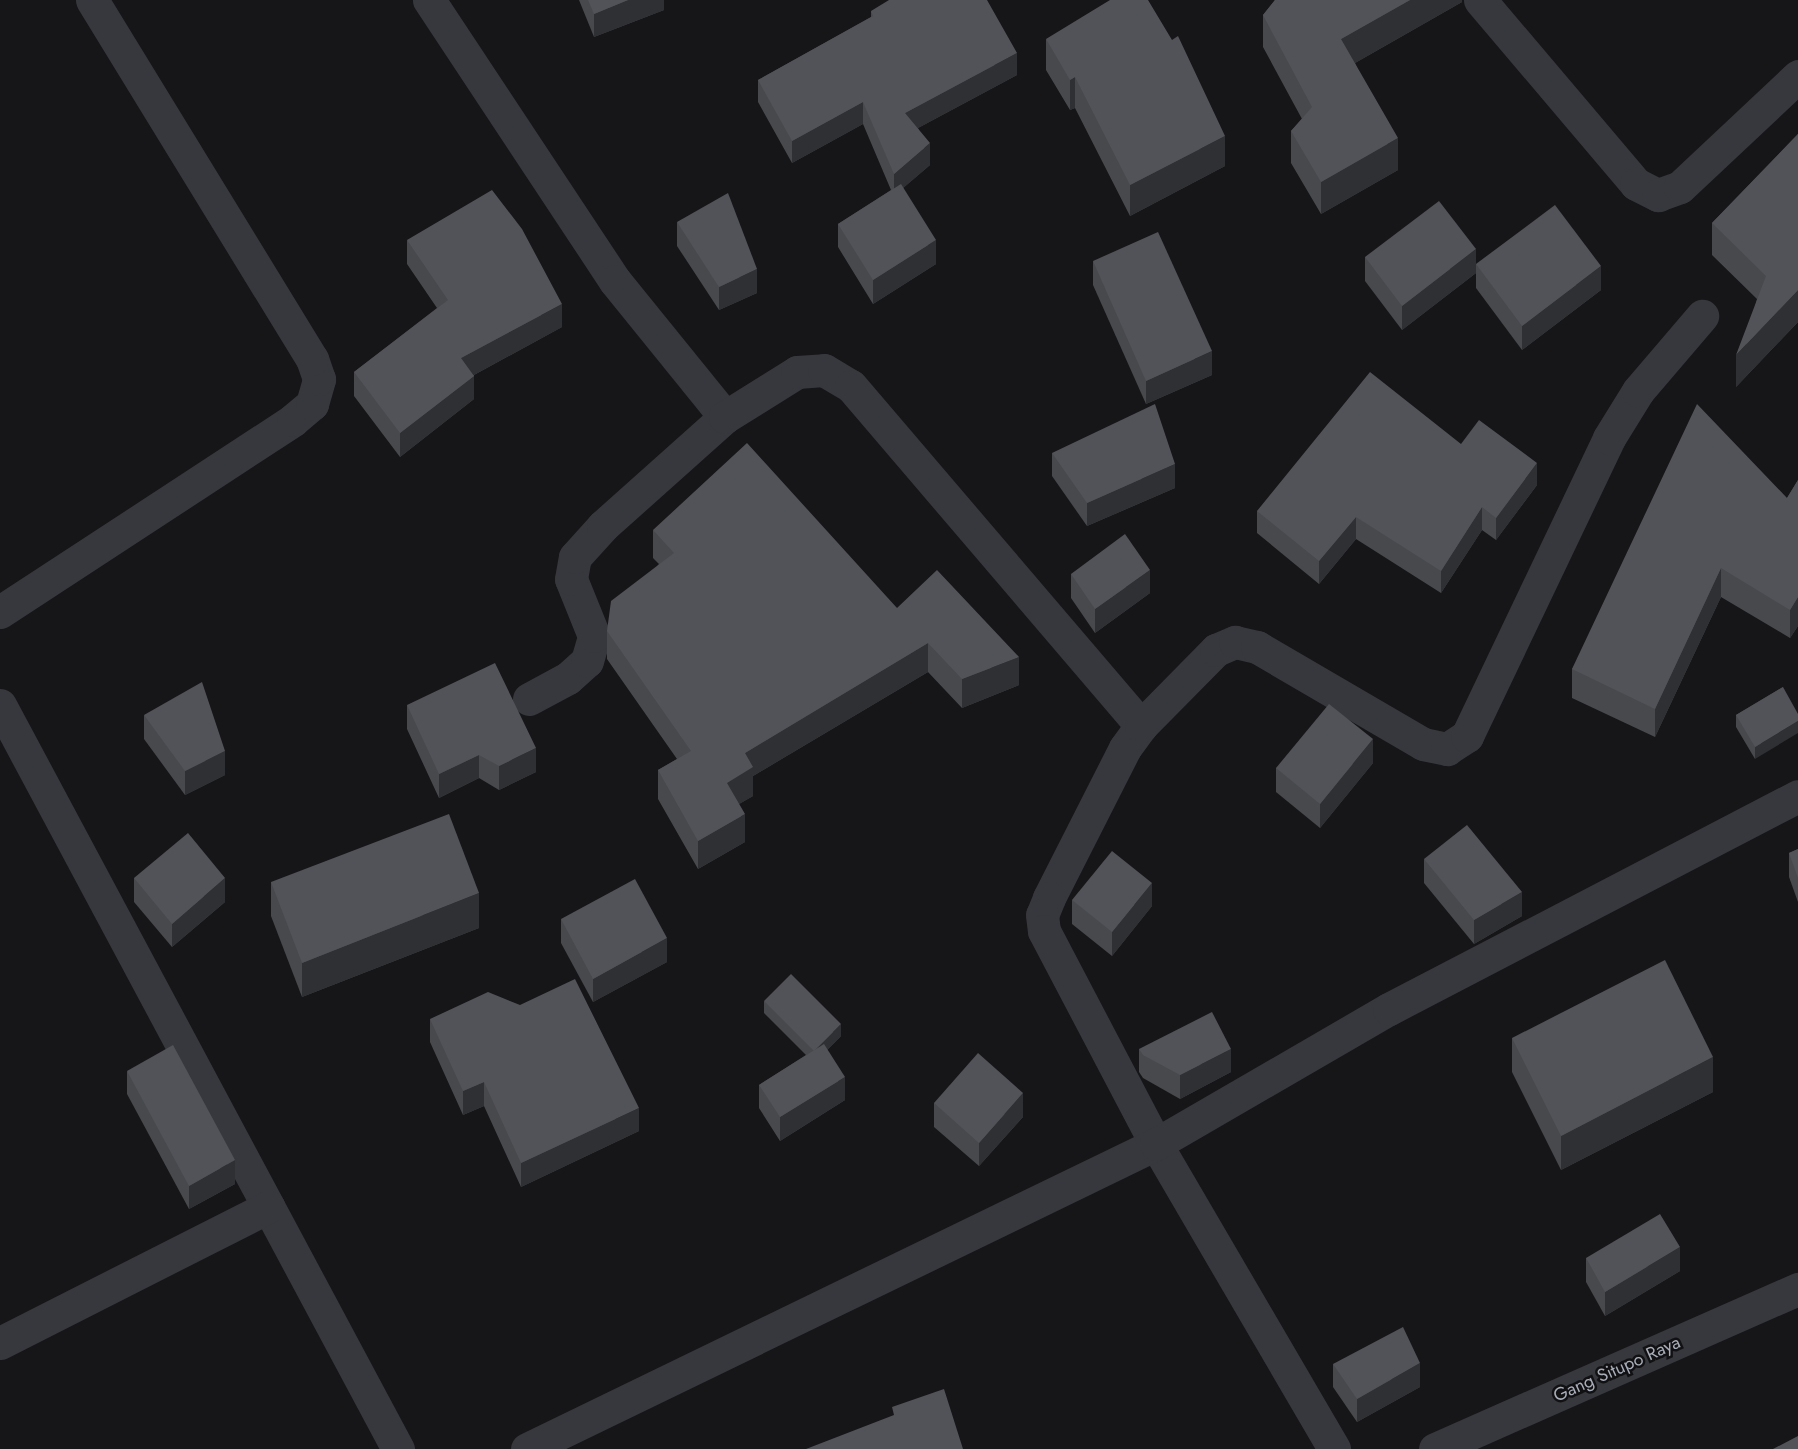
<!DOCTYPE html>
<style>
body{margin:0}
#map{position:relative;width:1798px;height:1449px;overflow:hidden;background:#161618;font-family:Jost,sans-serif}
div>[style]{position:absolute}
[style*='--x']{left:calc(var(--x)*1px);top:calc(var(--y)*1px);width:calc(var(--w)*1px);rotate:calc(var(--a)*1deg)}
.pedestrian>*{height:33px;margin:-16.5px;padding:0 16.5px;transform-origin:16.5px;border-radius:16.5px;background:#37383d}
.minor>*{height:33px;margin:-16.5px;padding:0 16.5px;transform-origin:16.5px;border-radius:16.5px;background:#37383d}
.wall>*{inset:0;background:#47494d}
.shaded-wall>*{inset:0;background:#2f3033}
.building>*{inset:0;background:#525359}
span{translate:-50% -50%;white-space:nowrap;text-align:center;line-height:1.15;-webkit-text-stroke:5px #111113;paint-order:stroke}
.street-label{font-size:18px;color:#a8adb8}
</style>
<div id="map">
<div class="pedestrian">
<div style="--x:529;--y:699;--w:44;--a:-28.3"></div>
<div style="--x:568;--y:678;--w:25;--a:-42"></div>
<div style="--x:587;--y:661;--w:26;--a:-74"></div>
<div style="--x:594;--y:636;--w:61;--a:-112"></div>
<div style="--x:571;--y:579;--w:22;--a:-80"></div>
<div style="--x:575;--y:557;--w:42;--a:-47.9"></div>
<div style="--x:603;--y:526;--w:164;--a:-41.8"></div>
</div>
<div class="minor">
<div style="--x:429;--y:0;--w:337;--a:56.5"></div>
<div style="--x:615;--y:281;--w:175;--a:51"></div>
<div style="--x:725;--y:417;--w:85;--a:-32"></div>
<div style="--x:797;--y:372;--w:27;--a:-4"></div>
<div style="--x:824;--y:370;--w:31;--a:31"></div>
<div style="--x:851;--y:386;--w:447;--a:49.5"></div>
<div style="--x:1141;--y:726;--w:27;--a:126"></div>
<div style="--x:1125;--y:748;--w:168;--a:116.9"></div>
<div style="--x:1049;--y:898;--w:18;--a:112"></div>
<div style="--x:1042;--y:915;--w:16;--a:83"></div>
<div style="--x:1044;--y:931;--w:241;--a:62.3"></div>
<div style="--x:1156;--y:1144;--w:353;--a:59.7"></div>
<div style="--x:1480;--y:0;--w:241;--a:49.7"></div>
<div style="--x:1636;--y:184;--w:25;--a:27"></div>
<div style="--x:1658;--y:195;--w:23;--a:-20"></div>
<div style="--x:1680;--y:187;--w:162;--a:-43.2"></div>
<div style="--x:0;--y:612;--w:350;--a:-33.2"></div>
<div style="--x:293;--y:420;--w:25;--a:-40"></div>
<div style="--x:312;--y:404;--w:26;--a:-74"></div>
<div style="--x:319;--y:379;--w:21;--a:-109"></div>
<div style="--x:312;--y:359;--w:421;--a:-121.5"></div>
<div style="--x:0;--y:705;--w:844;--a:61.86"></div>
<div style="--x:1141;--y:726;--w:107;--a:-45.4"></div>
<div style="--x:1216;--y:650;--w:21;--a:-23"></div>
<div style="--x:1235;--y:642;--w:23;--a:13"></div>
<div style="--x:1257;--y:647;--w:192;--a:30.3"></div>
<div style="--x:1423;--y:744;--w:25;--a:12"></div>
<div style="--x:1447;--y:749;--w:24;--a:-33"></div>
<div style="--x:1467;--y:736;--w:330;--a:-64.5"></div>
<div style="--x:1609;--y:438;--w:55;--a:-58.3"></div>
<div style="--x:1638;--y:391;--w:99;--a:-49.5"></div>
<div style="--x:0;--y:1343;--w:301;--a:-26.9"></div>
<div style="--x:527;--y:1449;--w:699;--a:-25.87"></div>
<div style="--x:1156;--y:1144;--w:269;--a:-30.1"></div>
<div style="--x:1389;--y:1009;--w:461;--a:-27.5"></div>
<div style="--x:1435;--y:1449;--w:397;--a:-23.8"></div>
</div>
<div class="wall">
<div style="clip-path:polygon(579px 0,664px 0,664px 10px,594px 37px)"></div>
<div style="clip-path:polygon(1275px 0,1462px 0,1462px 2px,1355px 63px,1398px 170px,1321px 214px,1291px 163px,1291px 131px,1302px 119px,1263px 47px,1263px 15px)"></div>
<div style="clip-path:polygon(871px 11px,1017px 75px,918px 128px,930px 165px,903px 188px,936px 264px,873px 304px,838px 247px,838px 224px,891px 190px,863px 124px,792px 163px,758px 102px,758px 80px,871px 17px)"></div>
<div style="clip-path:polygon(1046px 39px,1225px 166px,1130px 216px,1075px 108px,1070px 110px,1046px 70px)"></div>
<div style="clip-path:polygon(1798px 134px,1798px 322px,1736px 387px,1757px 299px,1712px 255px,1712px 223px)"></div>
<div style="clip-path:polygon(677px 222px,757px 293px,719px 310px,677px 246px)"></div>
<div style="clip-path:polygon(407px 240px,562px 327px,474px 375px,474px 399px,400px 457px,354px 396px,354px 372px,437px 308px,407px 264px)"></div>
<div style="clip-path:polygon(1365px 257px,1476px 273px,1402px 330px,1365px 281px)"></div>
<div style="clip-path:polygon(1093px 261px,1212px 375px,1146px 404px,1093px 285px)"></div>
<div style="clip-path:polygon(1476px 264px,1601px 290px,1522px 350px,1476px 288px)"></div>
<div style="clip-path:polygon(1461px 444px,1537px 485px,1496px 540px,1482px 530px,1441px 593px,1356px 539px,1319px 584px,1257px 533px,1257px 511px)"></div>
<div style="clip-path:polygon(1052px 453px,1175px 488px,1087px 526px,1052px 476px)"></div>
<div style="clip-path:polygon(1798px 480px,1798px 626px,1790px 638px,1721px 597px,1655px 737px,1572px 698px,1572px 669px,1787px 498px)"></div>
<div style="clip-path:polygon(653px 530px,897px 608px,1019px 685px,962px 708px,928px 672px,753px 776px,753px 796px,739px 804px,745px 842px,698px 869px,658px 799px,658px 770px,677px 759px,607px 659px,607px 631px,659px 564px,653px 558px)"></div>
<div style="clip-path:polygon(1071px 574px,1150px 593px,1095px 633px,1071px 598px)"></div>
<div style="clip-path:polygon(1783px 687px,1755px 759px,1736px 727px,1736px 715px)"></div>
<div style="clip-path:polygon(407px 705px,536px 772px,499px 790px,479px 778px,439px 798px,407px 729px)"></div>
<div style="clip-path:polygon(144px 715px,225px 775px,185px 795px,144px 739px)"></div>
<div style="clip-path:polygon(1373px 763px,1320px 828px,1276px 792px,1276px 768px)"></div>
<div style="clip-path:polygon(1798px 849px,1798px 902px,1789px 877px,1789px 853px)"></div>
<div style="clip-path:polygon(1424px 859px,1522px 916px,1474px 944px,1424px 883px)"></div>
<div style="clip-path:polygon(134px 878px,225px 902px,172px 947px,134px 902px)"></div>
<div style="clip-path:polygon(271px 882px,479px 928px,302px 997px,271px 916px)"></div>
<div style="clip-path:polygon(1072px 900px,1152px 906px,1112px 956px,1072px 924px)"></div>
<div style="clip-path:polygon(561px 919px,667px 962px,593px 1002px,561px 943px)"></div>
<div style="clip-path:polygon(764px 1001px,841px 1036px,827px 1050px,845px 1100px,780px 1141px,759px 1108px,759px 1085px,806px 1055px,764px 1013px)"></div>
<div style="clip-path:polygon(430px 1019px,639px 1131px,521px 1187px,484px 1106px,463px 1115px,430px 1042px)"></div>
<div style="clip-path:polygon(1512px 1038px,1713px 1092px,1561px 1170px,1512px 1072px)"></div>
<div style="clip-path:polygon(1139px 1049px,1231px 1072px,1180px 1099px,1143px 1078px,1139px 1072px)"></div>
<div style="clip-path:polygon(127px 1071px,235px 1184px,189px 1209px,127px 1094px)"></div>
<div style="clip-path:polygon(934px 1103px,1023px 1117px,979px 1166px,934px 1127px)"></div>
<div style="clip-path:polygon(1586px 1258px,1680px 1271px,1605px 1316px,1586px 1282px)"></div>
<div style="clip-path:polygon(1333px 1364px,1420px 1387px,1357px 1422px,1333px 1387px)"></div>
</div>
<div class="shaded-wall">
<div style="clip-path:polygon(628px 0,664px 0,664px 10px,594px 37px,594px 14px)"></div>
<div style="clip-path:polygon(1410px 0,1462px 0,1462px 2px,1341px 71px,1341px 39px)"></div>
<div style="clip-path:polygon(1017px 53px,1017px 75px,905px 135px,905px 113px)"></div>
<div style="clip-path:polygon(1075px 77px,1075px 108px,1070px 110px,1070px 80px)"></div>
<div style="clip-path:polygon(863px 102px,863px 124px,792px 163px,792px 141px)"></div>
<div style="clip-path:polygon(1225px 136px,1225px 166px,1130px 216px,1130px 185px)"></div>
<div style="clip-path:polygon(1398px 138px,1398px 170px,1321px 214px,1321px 182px)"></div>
<div style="clip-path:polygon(930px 143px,930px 165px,894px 196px,894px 174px)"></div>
<div style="clip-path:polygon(936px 240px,936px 264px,873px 304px,873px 280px)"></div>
<div style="clip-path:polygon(1476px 249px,1476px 273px,1402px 330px,1402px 306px)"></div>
<div style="clip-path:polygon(1601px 266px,1601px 290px,1522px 350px,1522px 326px)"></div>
<div style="clip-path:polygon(757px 269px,757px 293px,719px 310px,719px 287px)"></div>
<div style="clip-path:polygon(1798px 290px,1798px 322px,1736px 387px,1736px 355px)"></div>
<div style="clip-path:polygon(562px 304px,562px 327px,461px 382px,461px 358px)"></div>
<div style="clip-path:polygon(1212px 351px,1212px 375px,1146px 404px,1146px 381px)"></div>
<div style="clip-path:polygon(474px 376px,474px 399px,400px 457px,400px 433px)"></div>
<div style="clip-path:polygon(1537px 463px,1537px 485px,1496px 540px,1496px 518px)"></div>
<div style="clip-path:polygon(1175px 464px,1175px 488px,1087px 526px,1087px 503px)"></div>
<div style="clip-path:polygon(1482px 507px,1482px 530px,1441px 593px,1441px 571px)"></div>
<div style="clip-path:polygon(1356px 517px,1356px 539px,1319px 584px,1319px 561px)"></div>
<div style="clip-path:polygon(1721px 568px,1721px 597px,1655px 737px,1655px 709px)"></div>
<div style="clip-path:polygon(1150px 570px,1150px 593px,1095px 633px,1095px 609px)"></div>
<div style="clip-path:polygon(1798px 597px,1798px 626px,1790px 638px,1790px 610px)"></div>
<div style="clip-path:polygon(928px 643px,928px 672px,753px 776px,753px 796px,727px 811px,727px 783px,745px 753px)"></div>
<div style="clip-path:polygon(1019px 657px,1019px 685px,962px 708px,962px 679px)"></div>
<div style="clip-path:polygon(1798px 721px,1798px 733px,1755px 759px,1755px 747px)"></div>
<div style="clip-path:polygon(1373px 739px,1373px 763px,1320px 828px,1320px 804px)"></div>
<div style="clip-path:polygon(536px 748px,536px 772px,499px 790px,499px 766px)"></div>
<div style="clip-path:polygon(225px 751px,225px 775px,185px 795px,185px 771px)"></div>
<div style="clip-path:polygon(479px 755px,479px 778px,439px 798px,439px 774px)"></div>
<div style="clip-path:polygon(745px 814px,745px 842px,698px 869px,698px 841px)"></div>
<div style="clip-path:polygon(225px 878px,225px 902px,172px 947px,172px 924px)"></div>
<div style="clip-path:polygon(1152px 883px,1152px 906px,1112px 956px,1112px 932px)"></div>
<div style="clip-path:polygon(1522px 892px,1522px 916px,1474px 944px,1474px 920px)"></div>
<div style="clip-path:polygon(479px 893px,479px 928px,302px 997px,302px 963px)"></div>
<div style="clip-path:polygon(667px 938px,667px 962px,593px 1002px,593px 979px)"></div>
<div style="clip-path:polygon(841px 1024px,841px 1036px,814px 1063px,814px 1051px)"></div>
<div style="clip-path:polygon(1231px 1049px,1231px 1072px,1180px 1099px,1180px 1075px)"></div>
<div style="clip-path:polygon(1713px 1057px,1713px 1092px,1561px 1170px,1561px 1136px)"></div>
<div style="clip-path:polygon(845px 1077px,845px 1100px,780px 1141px,780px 1117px)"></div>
<div style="clip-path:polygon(484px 1082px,484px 1106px,463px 1115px,463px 1091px)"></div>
<div style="clip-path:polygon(1023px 1093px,1023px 1117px,979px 1166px,979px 1143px)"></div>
<div style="clip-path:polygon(639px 1108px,639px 1131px,521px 1187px,521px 1163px)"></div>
<div style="clip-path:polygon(235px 1160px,235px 1184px,189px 1209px,189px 1186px)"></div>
<div style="clip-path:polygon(1680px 1247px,1680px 1271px,1605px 1316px,1605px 1292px)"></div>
<div style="clip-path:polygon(1420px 1363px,1420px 1387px,1357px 1422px,1357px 1399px)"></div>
</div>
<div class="building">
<div style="clip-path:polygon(588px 0,628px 0,594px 14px)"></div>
<div style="clip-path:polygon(889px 0,987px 0,1017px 53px,905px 113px,930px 143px,894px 174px,863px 102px,792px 141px,758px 80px,873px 16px,871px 11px)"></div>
<div style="clip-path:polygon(1110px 0,1148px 0,1172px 40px,1178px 36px,1225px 136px,1130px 185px,1075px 77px,1070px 80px,1046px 39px)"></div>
<div style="clip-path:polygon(1275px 0,1410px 0,1341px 39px,1398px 138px,1321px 182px,1291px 131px,1312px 107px,1263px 15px)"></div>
<div style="clip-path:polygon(1798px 134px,1798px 290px,1736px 355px,1766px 276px,1712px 223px)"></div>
<div style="clip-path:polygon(901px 184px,936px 240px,873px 280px,838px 224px)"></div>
<div style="clip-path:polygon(492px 190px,522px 229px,562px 304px,461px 358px,474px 376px,400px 433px,354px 372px,448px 300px,407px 240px)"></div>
<div style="clip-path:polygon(728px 193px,757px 269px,719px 287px,677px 222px)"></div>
<div style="clip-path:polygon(1439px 201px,1476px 249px,1402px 306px,1365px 257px)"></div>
<div style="clip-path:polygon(1555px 205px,1601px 266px,1522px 326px,1476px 264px)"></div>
<div style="clip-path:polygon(1158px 232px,1212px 351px,1146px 381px,1093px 261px)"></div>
<div style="clip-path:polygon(1370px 372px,1461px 444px,1479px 420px,1537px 463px,1496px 518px,1482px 507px,1441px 571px,1356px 517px,1319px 561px,1257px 511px)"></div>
<div style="clip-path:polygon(1155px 404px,1175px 464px,1087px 503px,1052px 453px)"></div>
<div style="clip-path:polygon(1697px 404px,1787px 498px,1798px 480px,1798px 597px,1790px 610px,1721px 568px,1655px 709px,1572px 669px)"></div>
<div style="clip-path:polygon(747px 443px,897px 608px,937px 570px,1019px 657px,962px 679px,928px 643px,745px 753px,753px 767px,727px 783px,745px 814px,698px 841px,658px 770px,691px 751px,607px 631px,611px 601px,674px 553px,653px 530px)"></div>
<div style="clip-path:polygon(1125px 534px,1150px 570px,1095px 609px,1071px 574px)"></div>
<div style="clip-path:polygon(495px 663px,536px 748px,499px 766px,479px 755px,439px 774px,407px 705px)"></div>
<div style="clip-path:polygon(202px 682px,225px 751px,185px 771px,144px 715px)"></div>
<div style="clip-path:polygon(1783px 687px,1798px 714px,1798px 721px,1755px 747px,1736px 715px)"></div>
<div style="clip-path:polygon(1329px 704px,1373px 739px,1320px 804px,1276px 768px)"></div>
<div style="clip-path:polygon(449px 814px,479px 893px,302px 963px,271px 882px)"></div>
<div style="clip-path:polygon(1467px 825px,1522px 892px,1474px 920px,1424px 859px)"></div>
<div style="clip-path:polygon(188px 833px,225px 878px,172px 924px,134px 878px)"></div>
<div style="clip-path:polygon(1798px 849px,1798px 878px,1789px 853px)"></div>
<div style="clip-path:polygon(1112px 851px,1152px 883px,1112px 932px,1072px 900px)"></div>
<div style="clip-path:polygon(635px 879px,667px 938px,593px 979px,561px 919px)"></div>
<div style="clip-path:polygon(1665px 960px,1713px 1057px,1561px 1136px,1512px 1038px)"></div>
<div style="clip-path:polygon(791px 974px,841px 1024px,814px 1051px,764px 1001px)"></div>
<div style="clip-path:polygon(575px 979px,639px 1108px,521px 1163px,484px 1082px,463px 1091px,430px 1019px,488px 992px,520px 1005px)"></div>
<div style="clip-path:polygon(1212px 1012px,1231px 1049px,1180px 1075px,1143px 1055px,1139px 1049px)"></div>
<div style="clip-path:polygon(824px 1044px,845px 1077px,780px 1117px,759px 1085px)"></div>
<div style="clip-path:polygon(173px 1045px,235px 1160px,189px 1186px,127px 1071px)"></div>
<div style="clip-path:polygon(978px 1053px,1023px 1093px,979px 1143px,934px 1103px)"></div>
<div style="clip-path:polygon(1660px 1214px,1680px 1247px,1605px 1292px,1586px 1258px)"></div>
<div style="clip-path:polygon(1403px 1327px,1420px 1363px,1357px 1399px,1333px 1364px)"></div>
<div style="clip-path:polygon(944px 1389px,963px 1449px,806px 1449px,894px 1415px,892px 1407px)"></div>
<div style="clip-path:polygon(1798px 1436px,1798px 1449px,1773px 1449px)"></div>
</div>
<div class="street-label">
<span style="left:1617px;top:1369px;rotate:-24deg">Gang Situpo Raya</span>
</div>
</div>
